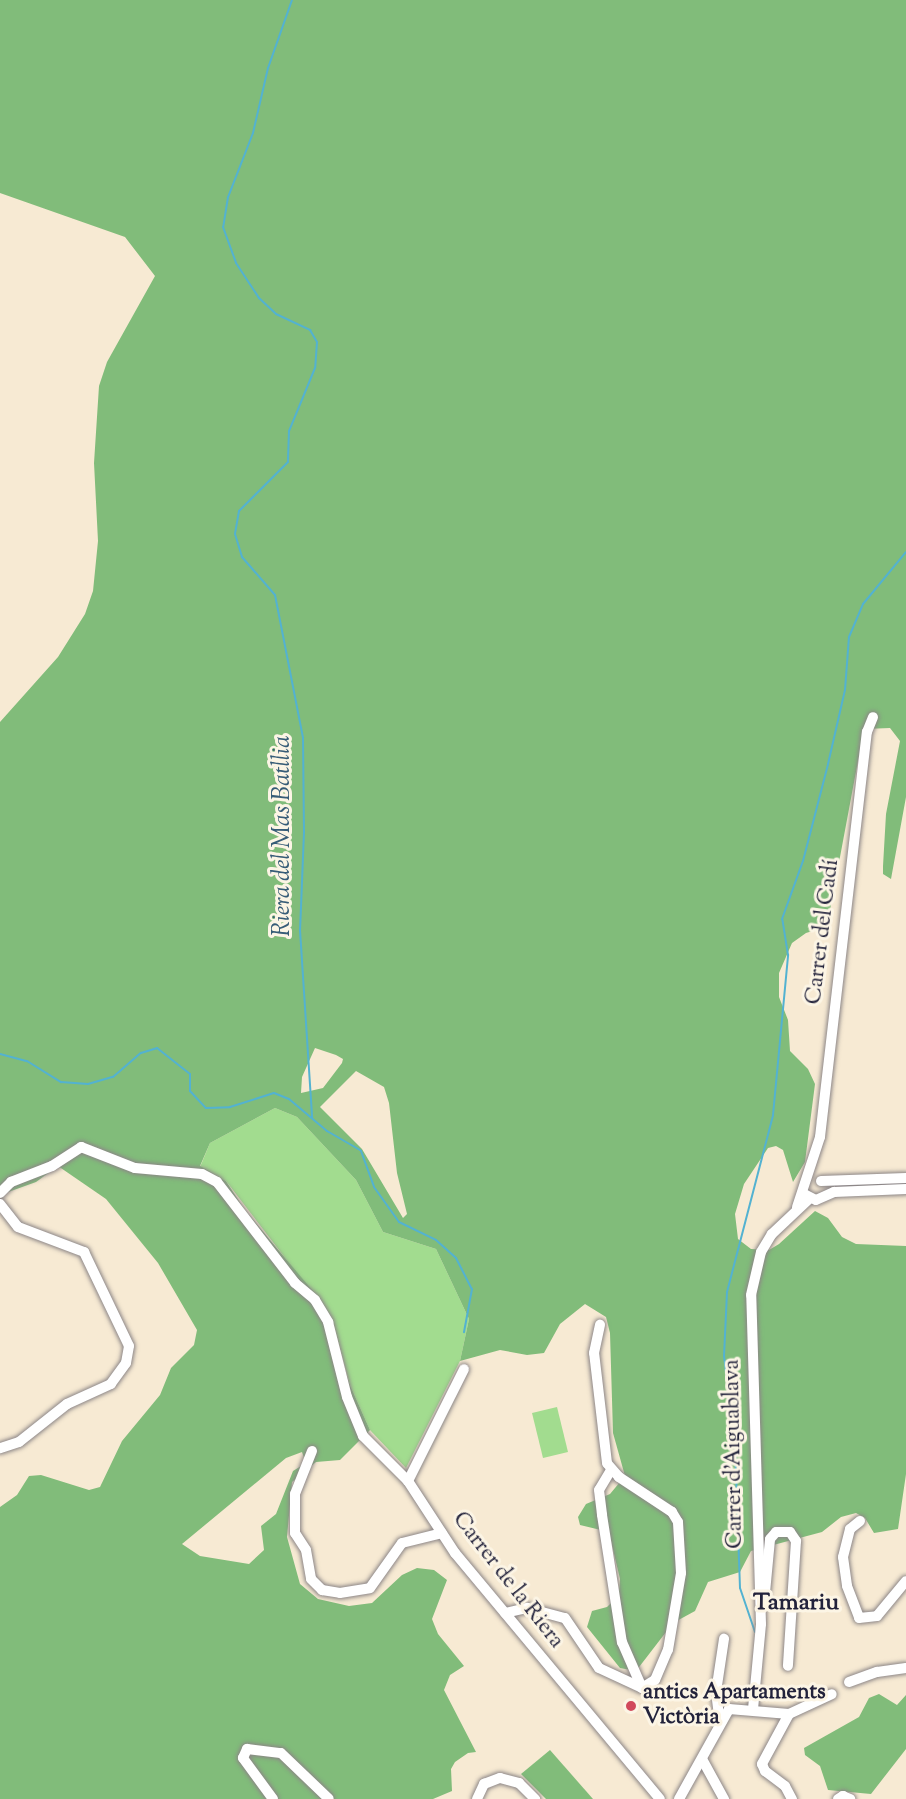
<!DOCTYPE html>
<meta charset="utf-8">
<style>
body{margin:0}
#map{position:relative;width:906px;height:1799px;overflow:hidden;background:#f7ead3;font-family:"Sorts Mill Goudy",serif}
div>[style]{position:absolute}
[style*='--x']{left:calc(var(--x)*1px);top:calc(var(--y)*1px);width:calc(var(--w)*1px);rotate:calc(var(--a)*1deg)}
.green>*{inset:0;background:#a2dc8f}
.forest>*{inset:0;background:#81bc7a}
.stream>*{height:2px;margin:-1px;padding:0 1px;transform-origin:1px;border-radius:1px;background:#53b2d1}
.roads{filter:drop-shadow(0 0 2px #8c8687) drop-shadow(0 0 2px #8c8687)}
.minor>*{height:10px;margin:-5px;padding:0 5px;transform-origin:5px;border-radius:5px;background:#fff}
.dots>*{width:16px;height:16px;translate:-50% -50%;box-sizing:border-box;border:3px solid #fcf5e5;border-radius:50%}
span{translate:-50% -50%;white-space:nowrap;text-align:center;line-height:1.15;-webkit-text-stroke:6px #fcf5e5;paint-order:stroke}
.street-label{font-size:22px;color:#22223b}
.poi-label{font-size:22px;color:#22223b;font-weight:700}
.left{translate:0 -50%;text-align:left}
.water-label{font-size:24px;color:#365c77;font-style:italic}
.neighbourhood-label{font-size:24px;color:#22223b;font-weight:700}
</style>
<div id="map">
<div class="green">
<div style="clip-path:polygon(275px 1108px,297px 1117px,356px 1180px,383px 1232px,436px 1249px,469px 1319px,460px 1361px,406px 1468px,370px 1430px,350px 1385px,332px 1319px,226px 1181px,200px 1167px,210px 1143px)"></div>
<div style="clip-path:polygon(557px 1407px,568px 1452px,543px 1458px,532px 1413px)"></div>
</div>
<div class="forest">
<div style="clip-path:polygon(evenodd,0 0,906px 0,906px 797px,891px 879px,883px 874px,883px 866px,886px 814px,900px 741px,890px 728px,864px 729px,828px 921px,822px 928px,806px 933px,792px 943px,779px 973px,779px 997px,788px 1020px,790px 1051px,808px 1069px,815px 1084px,805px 1162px,793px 1182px,783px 1150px,776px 1146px,768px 1148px,744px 1184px,735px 1214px,738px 1239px,751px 1249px,769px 1250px,779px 1244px,815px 1211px,828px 1218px,842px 1237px,856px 1244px,906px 1246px,906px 1474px,898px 1529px,874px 1533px,865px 1518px,856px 1513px,841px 1517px,822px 1532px,751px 1551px,740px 1572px,708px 1582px,695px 1611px,673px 1623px,636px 1671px,620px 1668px,587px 1627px,592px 1611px,607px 1607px,619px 1595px,620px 1579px,610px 1537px,605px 1531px,580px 1525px,578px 1517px,586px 1504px,610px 1494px,625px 1476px,613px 1433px,610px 1333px,606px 1317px,585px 1304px,560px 1324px,544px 1353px,527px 1355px,500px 1350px,460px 1361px,469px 1319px,436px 1249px,383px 1232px,356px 1180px,297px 1117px,275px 1108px,210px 1143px,200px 1166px,226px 1181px,244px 1209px,323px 1303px,350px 1385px,370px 1430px,340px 1460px,316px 1462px,292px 1482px,287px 1537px,300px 1584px,318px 1599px,349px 1606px,372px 1603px,402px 1575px,417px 1568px,434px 1570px,447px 1580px,432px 1619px,438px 1634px,464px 1666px,450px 1675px,444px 1690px,476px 1752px,468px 1753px,455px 1762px,451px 1769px,452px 1791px,433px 1799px,0 1799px,0 1507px,17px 1495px,29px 1476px,41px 1475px,89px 1490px,100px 1487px,122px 1441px,160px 1395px,171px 1368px,194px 1345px,197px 1330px,158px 1263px,106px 1199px,58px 1166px,36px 1182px,0 1195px,0 722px,58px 657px,85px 614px,93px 591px,98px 541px,94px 463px,99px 386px,107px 362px,155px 276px,125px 237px,0 193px,0 0,315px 1048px,336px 1055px,343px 1059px,342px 1063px,323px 1088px,301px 1093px,302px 1077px,315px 1048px,0 0,356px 1071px,384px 1087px,389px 1103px,397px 1173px,407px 1214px,403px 1218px,362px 1149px,320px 1107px,356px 1071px,0 0,302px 1452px,306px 1463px,293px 1471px,276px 1514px,261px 1526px,264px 1550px,249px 1564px,200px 1556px,182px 1544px,286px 1458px,302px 1452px)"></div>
<div style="clip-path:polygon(879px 1694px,897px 1705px,906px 1695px,906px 1749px,871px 1794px,828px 1790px,820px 1766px,805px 1755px,804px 1748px,859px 1717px,869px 1698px)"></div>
<div style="clip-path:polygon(550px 1750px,593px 1799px,546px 1799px,521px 1774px)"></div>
</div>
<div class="stream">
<div style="--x:292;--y:0;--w:72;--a:109.4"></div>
<div style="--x:268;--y:68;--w:67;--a:103"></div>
<div style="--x:253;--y:133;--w:69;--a:111.3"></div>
<div style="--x:228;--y:197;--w:30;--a:99"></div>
<div style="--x:223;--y:227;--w:38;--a:70"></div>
<div style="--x:236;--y:263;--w:42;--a:56.7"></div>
<div style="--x:259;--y:298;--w:23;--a:43"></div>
<div style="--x:276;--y:314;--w:38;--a:25"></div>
<div style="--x:310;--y:330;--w:14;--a:60"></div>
<div style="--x:317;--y:342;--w:26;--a:94"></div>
<div style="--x:315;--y:368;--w:68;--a:112.4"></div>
<div style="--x:289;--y:431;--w:31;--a:92"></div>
<div style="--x:288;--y:462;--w:69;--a:135"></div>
<div style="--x:239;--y:511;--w:23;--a:100"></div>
<div style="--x:235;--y:534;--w:24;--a:73"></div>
<div style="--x:242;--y:557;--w:50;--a:49"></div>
<div style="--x:275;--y:595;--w:146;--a:78.9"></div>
<div style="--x:303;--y:738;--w:94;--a:89.4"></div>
<div style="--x:304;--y:832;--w:98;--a:92.3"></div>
<div style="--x:300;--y:930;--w:188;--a:86.3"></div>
<div style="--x:0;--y:1054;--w:28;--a:15"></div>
<div style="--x:27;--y:1061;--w:40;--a:32"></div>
<div style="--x:61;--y:1082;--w:27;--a:4"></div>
<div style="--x:88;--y:1084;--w:26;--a:-16"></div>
<div style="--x:113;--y:1077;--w:37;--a:-41"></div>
<div style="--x:141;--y:1053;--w:17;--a:-17"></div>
<div style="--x:157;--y:1048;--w:42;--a:38.2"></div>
<div style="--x:190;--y:1074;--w:17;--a:90"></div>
<div style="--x:190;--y:1091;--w:23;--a:47"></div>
<div style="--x:206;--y:1108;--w:24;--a:-2"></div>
<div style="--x:230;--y:1107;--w:46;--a:-17.7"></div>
<div style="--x:274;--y:1093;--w:16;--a:22"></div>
<div style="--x:289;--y:1099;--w:50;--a:40.1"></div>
<div style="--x:327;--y:1131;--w:39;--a:30"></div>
<div style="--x:361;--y:1151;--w:38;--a:70"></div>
<div style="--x:374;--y:1187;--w:43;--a:54.5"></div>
<div style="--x:399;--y:1222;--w:41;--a:25.9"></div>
<div style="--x:436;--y:1240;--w:27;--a:42"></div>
<div style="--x:456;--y:1258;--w:35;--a:63"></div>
<div style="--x:472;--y:1289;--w:44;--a:100.5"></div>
<div style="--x:755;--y:1632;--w:46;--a:-108.8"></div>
<div style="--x:740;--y:1588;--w:140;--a:-92"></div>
<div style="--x:735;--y:1448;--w:93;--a:-96.8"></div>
<div style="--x:724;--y:1356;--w:64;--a:-87.3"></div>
<div style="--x:727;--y:1292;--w:183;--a:-75.4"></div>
<div style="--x:773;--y:1115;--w:161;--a:-84.6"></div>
<div style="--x:788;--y:955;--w:36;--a:-99"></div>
<div style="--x:782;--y:919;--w:62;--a:-70.1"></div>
<div style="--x:803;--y:861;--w:100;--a:-75.5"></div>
<div style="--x:828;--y:764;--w:76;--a:-77.1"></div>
<div style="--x:845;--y:690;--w:53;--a:-85.7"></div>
<div style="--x:849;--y:637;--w:36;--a:-67"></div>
<div style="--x:863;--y:604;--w:67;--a:-50.4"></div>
</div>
<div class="roads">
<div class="minor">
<div style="--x:821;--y:1181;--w:85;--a:-2"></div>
<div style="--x:0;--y:1193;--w:16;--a:-45"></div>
<div style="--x:11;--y:1182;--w:44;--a:-21.3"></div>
<div style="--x:52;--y:1166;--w:35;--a:-33"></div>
<div style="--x:81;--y:1147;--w:58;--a:21.3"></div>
<div style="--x:135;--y:1168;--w:67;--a:5.1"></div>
<div style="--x:202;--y:1174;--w:17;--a:28"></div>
<div style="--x:217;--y:1182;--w:128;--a:52.3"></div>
<div style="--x:295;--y:1283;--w:26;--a:40"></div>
<div style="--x:315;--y:1300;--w:26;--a:59"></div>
<div style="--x:328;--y:1322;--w:77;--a:75.8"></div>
<div style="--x:347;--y:1397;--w:42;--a:67.7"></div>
<div style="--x:363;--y:1436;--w:64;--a:45"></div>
<div style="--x:408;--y:1481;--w:86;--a:56.9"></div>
<div style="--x:455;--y:1553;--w:320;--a:50.2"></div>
<div style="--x:804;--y:1194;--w:13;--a:27"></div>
<div style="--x:816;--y:1200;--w:20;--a:-24"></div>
<div style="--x:834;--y:1192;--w:72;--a:-2.4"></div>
<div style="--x:0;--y:1204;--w:29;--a:52"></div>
<div style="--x:18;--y:1227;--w:71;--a:20.7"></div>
<div style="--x:84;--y:1252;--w:104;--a:64.4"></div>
<div style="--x:129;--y:1346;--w:17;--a:100"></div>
<div style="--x:126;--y:1363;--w:26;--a:126"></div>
<div style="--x:111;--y:1384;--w:48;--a:155.6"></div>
<div style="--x:67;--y:1404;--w:61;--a:141.6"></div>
<div style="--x:19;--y:1442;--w:20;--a:162"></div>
<div style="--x:797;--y:1207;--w:74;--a:-71.8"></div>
<div style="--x:820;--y:1137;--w:408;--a:-83.4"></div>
<div style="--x:867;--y:732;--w:16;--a:-68"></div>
<div style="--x:312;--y:1451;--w:46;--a:111.6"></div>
<div style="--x:295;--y:1494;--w:39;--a:90"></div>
<div style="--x:295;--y:1533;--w:20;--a:57"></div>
<div style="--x:306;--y:1550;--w:29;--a:80"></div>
<div style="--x:311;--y:1579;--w:16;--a:45"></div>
<div style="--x:322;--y:1590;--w:18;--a:9"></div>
<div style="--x:340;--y:1593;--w:30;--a:-9"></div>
<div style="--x:370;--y:1588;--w:55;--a:-54.6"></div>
<div style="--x:402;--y:1543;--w:41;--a:-14"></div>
<div style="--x:611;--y:1470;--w:23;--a:121"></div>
<div style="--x:599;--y:1490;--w:25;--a:83"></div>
<div style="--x:602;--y:1515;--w:129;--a:81.1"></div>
<div style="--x:622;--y:1642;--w:50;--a:66.5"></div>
<div style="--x:408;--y:1481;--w:125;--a:-63.4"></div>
<div style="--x:860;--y:1521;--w:13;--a:141"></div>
<div style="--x:850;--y:1529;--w:29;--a:104"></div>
<div style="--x:843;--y:1557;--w:29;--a:82"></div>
<div style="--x:847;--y:1586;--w:34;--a:69"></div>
<div style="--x:859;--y:1618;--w:18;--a:-6"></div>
<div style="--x:877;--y:1616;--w:45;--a:-50.4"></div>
<div style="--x:764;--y:1603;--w:64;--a:-84.6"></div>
<div style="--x:770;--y:1539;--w:9;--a:-49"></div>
<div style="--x:776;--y:1532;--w:14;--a:0"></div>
<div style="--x:790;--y:1532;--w:11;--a:56"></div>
<div style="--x:796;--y:1541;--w:125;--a:93.7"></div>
<div style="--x:505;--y:1613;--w:23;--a:-13"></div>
<div style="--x:527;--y:1608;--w:39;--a:15"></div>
<div style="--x:565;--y:1618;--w:60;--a:55.8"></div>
<div style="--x:599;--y:1668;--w:47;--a:24.9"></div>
<div style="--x:642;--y:1688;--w:15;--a:-32"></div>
<div style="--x:655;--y:1680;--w:33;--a:-67"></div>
<div style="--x:668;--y:1650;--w:78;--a:-80.4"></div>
<div style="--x:681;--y:1573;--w:51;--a:-93.4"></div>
<div style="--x:678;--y:1522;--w:12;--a:-121"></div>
<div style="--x:672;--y:1512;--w:64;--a:-146.6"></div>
<div style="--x:619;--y:1477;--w:18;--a:-131"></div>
<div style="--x:607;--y:1463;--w:111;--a:-96.7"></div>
<div style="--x:594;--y:1353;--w:29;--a:-78"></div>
<div style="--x:849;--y:1682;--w:30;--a:-20"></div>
<div style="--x:877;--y:1672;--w:29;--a:-8"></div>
<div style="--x:753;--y:1709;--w:85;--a:-84.6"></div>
<div style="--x:761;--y:1624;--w:329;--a:-91.7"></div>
<div style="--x:751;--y:1295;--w:44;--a:-76.9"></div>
<div style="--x:761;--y:1252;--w:21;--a:-59"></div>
<div style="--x:772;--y:1234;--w:51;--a:-43.4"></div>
<div style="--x:789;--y:1714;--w:57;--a:118.4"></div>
<div style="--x:762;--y:1764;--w:8;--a:67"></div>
<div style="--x:765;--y:1771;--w:25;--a:37"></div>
<div style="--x:785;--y:1786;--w:15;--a:62"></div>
<div style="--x:720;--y:1724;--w:32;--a:-97"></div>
<div style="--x:716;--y:1692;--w:54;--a:-81.4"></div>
<div style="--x:702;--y:1759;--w:46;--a:61.2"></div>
<div style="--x:273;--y:1799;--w:51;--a:-126.2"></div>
<div style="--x:243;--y:1758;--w:10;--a:-66"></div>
<div style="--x:247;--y:1749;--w:34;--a:7"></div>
<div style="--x:281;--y:1753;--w:66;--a:43.8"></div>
<div style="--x:477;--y:1799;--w:17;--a:-65"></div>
<div style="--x:484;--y:1784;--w:17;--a:-21"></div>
<div style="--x:500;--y:1778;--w:20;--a:15"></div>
<div style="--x:519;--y:1783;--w:23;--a:45"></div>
<div style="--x:679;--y:1799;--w:103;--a:-60.9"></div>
<div style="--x:729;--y:1709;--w:60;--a:4.8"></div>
<div style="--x:789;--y:1714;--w:47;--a:-24.9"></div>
<div style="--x:838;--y:1799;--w:6;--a:-31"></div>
<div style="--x:843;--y:1796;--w:8;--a:23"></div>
</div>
</div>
<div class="dots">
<div style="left:631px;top:1706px;background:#d1495b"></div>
</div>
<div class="street-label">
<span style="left:824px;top:932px;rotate:-83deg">Carrer del Cadí</span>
<span style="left:735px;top:1454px;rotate:-91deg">Carrer d'Aiguablava</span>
<span style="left:507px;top:1581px;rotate:52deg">Carrer de la Riera</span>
</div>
<div class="poi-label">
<span class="left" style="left:643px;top:1706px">antics Apartaments<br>Victòria</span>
</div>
<div class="water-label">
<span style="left:284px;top:836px;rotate:-90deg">Riera del Mas Batllia</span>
</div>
<div class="neighbourhood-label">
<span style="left:796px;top:1604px">Tamariu</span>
</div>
</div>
